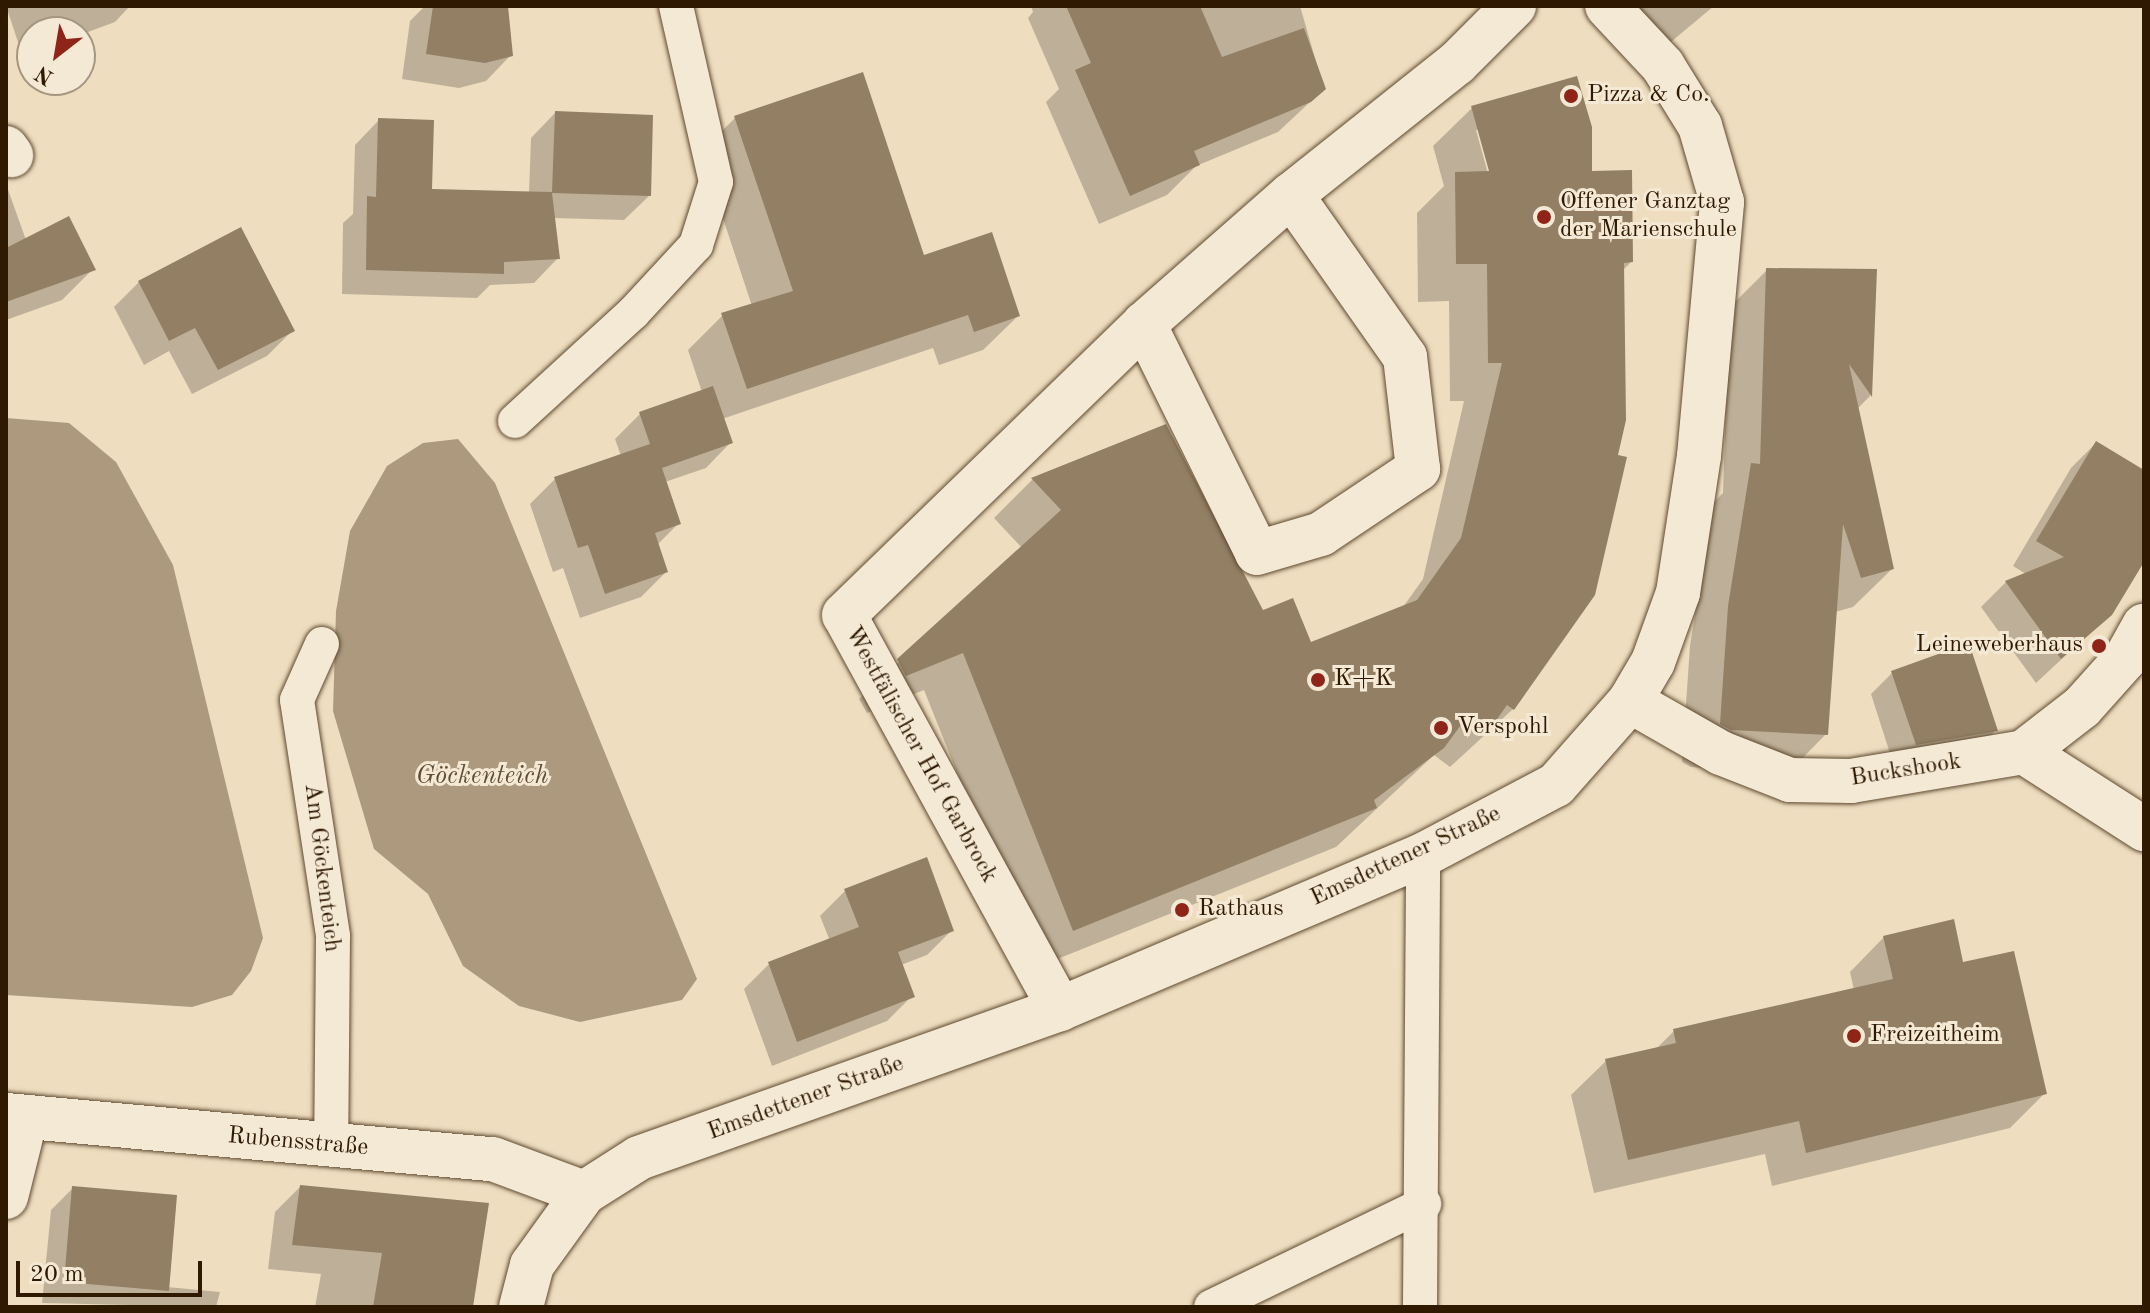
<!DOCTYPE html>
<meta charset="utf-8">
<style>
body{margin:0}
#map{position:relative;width:2150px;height:1313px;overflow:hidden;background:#eeddbf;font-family:"Old Standard TT",serif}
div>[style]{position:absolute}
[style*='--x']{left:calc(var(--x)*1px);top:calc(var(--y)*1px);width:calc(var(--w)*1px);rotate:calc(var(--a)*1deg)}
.water>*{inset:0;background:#ad9a7e}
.shadow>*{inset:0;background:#0003}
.building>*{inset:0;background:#927f64}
.roads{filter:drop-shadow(0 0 2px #5f4a30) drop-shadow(0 0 2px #5f4a30)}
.service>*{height:34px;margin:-17px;padding:0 17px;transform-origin:17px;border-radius:17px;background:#f4e9d5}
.minor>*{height:44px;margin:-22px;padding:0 22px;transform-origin:22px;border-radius:22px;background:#f4e9d5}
.dots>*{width:22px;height:22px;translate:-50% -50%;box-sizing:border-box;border:4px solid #f4e9d5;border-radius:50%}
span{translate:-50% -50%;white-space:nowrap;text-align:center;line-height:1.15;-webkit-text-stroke:6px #f4e9d5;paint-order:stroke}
.poi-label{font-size:24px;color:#2f1901}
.left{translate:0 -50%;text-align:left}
.right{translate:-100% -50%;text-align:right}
.street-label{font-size:24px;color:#2f1901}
.water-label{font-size:26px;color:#614d33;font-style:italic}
.frame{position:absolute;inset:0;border:8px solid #2f1901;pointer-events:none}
.north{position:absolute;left:16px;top:16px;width:80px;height:80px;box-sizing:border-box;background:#f4e9d5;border:2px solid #a59680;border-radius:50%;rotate:211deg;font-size:22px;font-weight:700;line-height:32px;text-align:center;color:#2f1901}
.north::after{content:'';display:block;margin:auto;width:28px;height:36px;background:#8f2418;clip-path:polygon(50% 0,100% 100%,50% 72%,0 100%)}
.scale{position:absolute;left:16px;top:1261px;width:186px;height:36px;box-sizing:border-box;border:4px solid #2f1901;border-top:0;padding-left:10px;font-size:24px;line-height:28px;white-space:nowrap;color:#2f1901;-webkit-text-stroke:6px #f4e9d5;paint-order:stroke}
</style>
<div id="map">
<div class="water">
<div style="clip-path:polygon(6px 418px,69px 423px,116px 462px,173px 565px,263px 938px,251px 971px,232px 995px,192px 1007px,6px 995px)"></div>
<div style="clip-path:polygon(458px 439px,495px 483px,697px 979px,682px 1000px,580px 1022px,519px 1006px,463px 966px,428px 894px,374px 849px,333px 711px,336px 611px,350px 531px,387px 466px,423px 443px)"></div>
</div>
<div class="shadow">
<div style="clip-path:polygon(6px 6px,130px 6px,115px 22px,80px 35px,32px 32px,32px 40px,19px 45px)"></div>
<div style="clip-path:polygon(425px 6px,503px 6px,511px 55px,486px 81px,459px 88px,402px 79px,410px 21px)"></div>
<div style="clip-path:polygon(1031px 6px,1300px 6px,1324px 89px,1278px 132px,1196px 166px,1167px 195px,1099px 224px,1046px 102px,1059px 89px,1028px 18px,1033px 12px)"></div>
<div style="clip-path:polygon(1631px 6px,1714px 6px,1666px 46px)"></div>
<div style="clip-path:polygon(evenodd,1472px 108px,1590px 173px,1631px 262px,1622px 271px,1513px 709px,1450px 767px,1434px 755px,1336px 847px,1035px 968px,924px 690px,867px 713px,859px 699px,1022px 548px,994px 518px,1032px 480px,1165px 427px,1262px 613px,1309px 645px,1403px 607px,1423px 579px,1464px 401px,1450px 401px,1449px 301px,1418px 302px,1417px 213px,1444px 186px,1433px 146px,1472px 108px,1476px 130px,1480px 130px,1494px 180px,1490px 181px,1476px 130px)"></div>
<div style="clip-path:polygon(555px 113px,649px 196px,624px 220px,553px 218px,558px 258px,534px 283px,490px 285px,477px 298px,342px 294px,343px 223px,353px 214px,355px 145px,379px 120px,430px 191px,529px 193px,531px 138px)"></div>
<div style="clip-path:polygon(736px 117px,923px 257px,1018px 316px,983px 350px,939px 365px,933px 348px,722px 419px,731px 442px,706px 468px,665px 482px,679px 523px,657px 545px,666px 572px,641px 597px,580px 618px,563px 568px,553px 572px,530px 504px,555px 479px,621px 456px,615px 439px,640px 414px,702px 392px,688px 350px,723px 315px,752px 306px,701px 152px)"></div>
<div style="clip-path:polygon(6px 184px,26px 240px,93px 269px,62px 300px,6px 320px)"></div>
<div style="clip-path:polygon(1767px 270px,1875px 271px,1870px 396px,1857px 409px,1892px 569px,1853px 607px,1835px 612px,1826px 734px,1788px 773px,1691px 767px,1682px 762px,1690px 646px,1713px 503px,1723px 493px,1729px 308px)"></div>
<div style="clip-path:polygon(139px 282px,292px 331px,267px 356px,192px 394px,169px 351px,144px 365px,114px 307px)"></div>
<div style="clip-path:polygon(2096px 443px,2144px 473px,2144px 558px,2110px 614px,2036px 683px,1981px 607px,2006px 582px,2026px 574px,2013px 566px,2071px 468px)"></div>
<div style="clip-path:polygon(1893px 672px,1996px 730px,1974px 752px,1894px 766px,1871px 694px)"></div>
<div style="clip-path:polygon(845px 891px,952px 930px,927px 955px,901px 965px,912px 996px,887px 1021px,772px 1066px,744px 989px,769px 964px,830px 941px,820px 916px)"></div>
<div style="clip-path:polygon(1884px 937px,1962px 965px,2045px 1093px,2010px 1128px,1772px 1186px,1765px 1154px,1594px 1193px,1571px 1095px,1606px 1061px,1655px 1050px,1674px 1031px,1854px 990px,1850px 972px)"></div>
<div style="clip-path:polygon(300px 1187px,471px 1307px,315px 1307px,321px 1274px,268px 1269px,275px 1212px)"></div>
<div style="clip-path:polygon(73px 1188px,167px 1287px,220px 1292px,216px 1307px,42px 1303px,51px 1210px)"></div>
</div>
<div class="building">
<div style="clip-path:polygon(433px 6px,508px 6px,513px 56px,485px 63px,426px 54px)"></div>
<div style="clip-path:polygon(1066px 6px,1200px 6px,1222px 57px,1304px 28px,1326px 89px,1311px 102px,1194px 151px,1200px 165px,1130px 196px,1075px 70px,1091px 63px)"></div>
<div style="clip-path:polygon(863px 72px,924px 255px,992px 232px,1020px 316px,974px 332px,968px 315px,747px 389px,721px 313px,793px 291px,734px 116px)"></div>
<div style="clip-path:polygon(1577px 76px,1592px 127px,1592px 171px,1632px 170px,1633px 262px,1624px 263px,1626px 420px,1618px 455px,1627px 457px,1595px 595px,1514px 710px,1507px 705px,1490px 729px,1469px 714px,1444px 748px,1374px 800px,1377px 808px,1073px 931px,963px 653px,906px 676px,897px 659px,1061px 510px,1031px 478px,1166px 424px,1263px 610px,1293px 598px,1311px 642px,1417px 600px,1461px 538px,1502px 363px,1488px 363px,1487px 264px,1456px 264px,1455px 172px,1489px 171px,1471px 106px)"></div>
<div style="clip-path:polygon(555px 111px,653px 115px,651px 196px,552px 193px,560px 259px,504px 262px,504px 274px,366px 270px,367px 196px,376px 197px,378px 118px,434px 120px,432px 189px,552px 192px)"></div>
<div style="clip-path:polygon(69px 216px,96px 270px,6px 302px,6px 248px)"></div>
<div style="clip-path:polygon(241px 227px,295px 331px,218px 370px,195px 328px,169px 341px,138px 281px)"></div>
<div style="clip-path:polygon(1766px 268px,1877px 269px,1872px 397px,1849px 364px,1894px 569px,1861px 578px,1843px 524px,1828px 735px,1731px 730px,1720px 724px,1728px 606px,1751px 463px,1760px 464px)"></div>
<div style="clip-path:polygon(713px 386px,733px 443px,662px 468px,681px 524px,655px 533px,668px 572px,605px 594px,588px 545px,578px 548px,554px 477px,650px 444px,639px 412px)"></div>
<div style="clip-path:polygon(2096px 441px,2144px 470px,2144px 562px,2112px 615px,2061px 659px,2005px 581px,2064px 557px,2036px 541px)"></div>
<div style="clip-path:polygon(1969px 643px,1998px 731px,1916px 745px,1891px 671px)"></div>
<div style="clip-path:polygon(927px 857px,954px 931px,898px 952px,915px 997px,797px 1042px,768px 962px,859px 927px,844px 889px)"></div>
<div style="clip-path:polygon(1954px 919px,1963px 962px,2014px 951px,2047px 1094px,1806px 1153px,1799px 1121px,1628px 1160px,1605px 1059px,1676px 1043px,1673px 1029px,1893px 979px,1883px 936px)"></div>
<div style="clip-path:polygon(300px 1185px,489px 1203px,473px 1307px,373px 1307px,382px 1253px,292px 1245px)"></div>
<div style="clip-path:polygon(72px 1186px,177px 1195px,169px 1291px,64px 1282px)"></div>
</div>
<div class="roads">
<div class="service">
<div style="--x:515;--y:421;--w:160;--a:-42.5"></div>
<div style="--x:633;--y:313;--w:93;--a:-47.2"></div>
<div style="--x:696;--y:245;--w:66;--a:-72.4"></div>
<div style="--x:716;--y:182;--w:180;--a:-102.8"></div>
<div style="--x:322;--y:644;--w:61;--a:114.1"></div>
<div style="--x:297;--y:700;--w:239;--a:81.3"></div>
<div style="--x:333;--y:936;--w:210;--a:90.5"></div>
<div style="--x:1211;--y:1307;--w:237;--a:-25.8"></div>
<div style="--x:1420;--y:1307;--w:452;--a:-89.6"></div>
</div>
<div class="minor">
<div style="--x:6;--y:148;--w:9;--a:54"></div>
<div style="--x:1144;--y:324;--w:255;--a:63.7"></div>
<div style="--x:1257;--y:553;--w:67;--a:-16.5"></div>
<div style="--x:1321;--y:534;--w:117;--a:-33.8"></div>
<div style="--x:1418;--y:469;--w:113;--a:-96.6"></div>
<div style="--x:1405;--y:357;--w:198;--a:-125.1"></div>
<div style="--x:1630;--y:701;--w:105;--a:29.7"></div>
<div style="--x:1721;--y:753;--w:74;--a:21.4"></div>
<div style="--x:1790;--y:780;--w:61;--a:0.9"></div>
<div style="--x:1851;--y:781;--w:175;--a:-9.5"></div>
<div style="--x:2024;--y:752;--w:73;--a:-37.8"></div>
<div style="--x:2082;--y:707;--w:66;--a:-48.1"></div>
<div style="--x:2126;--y:658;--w:37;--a:-61"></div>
<div style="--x:2024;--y:752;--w:143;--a:32.7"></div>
<div style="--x:1060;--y:1009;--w:449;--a:-118.7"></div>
<div style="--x:844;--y:615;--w:418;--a:-44.1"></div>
<div style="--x:1144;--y:324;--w:196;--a:-41.3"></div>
<div style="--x:1291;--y:195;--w:212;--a:-38.5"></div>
<div style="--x:1457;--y:63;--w:81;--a:-45"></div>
<div style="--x:6;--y:1115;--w:489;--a:5.2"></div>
<div style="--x:493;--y:1159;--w:97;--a:20.5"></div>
<div style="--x:6;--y:1197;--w:82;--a:-76"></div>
<div style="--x:521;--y:1307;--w:43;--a:-75.3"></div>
<div style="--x:532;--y:1265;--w:89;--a:-54.2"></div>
<div style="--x:584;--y:1193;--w:65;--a:-32.5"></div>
<div style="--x:639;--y:1158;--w:447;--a:-19.5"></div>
<div style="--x:1060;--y:1009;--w:394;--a:-23"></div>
<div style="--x:1423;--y:855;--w:150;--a:-27.8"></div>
<div style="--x:1556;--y:785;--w:112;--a:-48.6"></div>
<div style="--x:1630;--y:701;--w:45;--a:-59.5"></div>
<div style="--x:1653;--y:662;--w:73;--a:-70.1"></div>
<div style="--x:1678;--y:593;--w:139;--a:-81.3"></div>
<div style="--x:1699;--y:456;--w:255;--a:-84.8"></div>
<div style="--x:1722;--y:202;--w:79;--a:-106.1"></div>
<div style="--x:1700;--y:126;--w:70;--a:-121.7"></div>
<div style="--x:1663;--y:66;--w:82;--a:-133"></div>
</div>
</div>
<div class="dots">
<div style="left:1571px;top:96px;background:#8f2418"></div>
<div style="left:1544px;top:217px;background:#8f2418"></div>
<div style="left:2099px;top:646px;background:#8f2418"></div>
<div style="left:1318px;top:680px;background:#8f2418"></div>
<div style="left:1441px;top:728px;background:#8f2418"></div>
<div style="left:1182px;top:910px;background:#8f2418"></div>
<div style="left:1854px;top:1036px;background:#8f2418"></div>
</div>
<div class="poi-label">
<span class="left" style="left:1587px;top:96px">Pizza &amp; Co.</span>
<span class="left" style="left:1560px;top:217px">Offener Ganztag<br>der Marienschule</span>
<span class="right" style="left:2083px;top:646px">Leineweberhaus</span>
<span class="left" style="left:1334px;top:680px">K+K</span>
<span class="left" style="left:1457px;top:728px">Verspohl</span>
<span class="left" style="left:1198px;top:910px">Rathaus</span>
<span class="left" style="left:1870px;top:1036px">Freizeitheim</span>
</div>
<div class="street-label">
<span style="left:920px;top:755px;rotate:61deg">Westfälischer Hof Garbrock</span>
<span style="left:1906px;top:771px;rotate:-9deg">Buckshook</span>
<span style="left:1406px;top:857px;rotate:-25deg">Emsdettener Straße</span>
<span style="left:321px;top:868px;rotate:83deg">Am Göckenteich</span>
<span style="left:806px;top:1099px;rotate:-20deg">Emsdettener Straße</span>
<span style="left:298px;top:1143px;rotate:5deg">Rubensstraße</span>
</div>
<div class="water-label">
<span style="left:482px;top:777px">Göckenteich</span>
</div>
<div class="frame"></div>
<div class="north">N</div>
<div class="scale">20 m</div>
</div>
